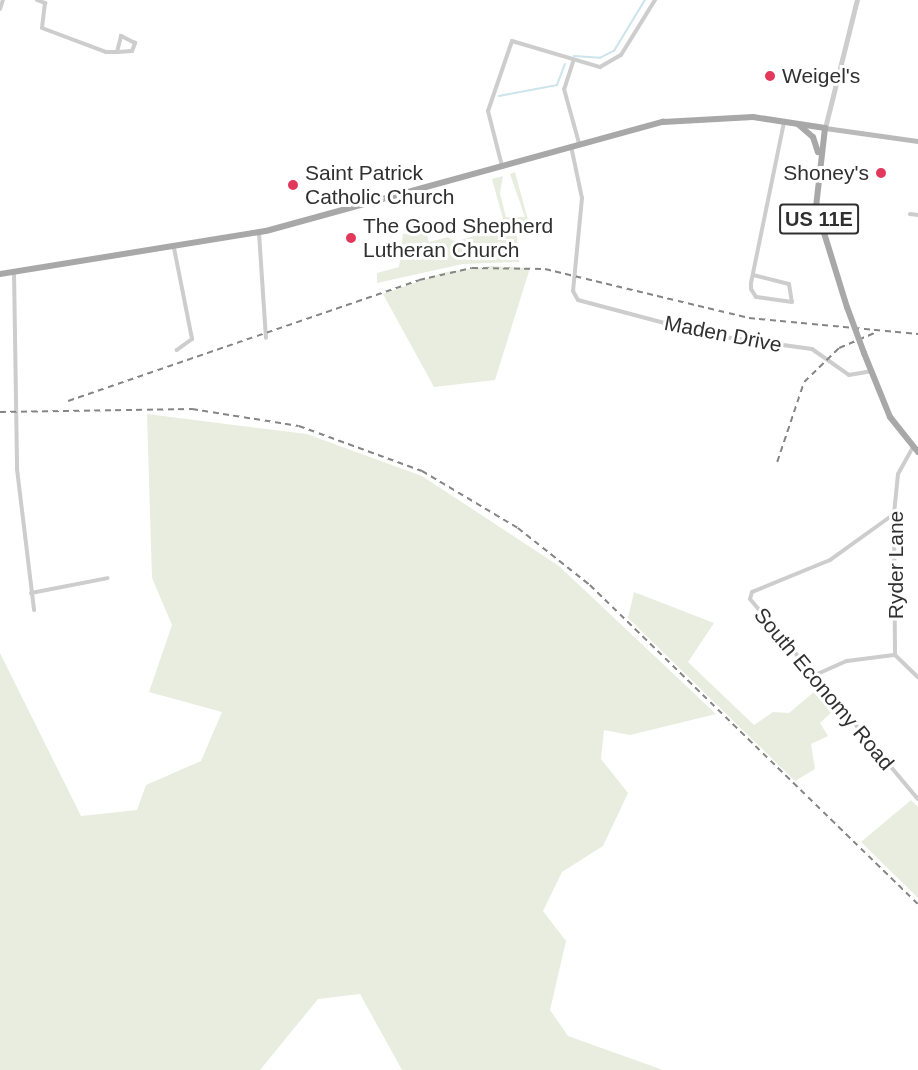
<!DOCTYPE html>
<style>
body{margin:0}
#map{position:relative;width:918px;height:1070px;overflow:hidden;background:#fff;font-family:Arial,sans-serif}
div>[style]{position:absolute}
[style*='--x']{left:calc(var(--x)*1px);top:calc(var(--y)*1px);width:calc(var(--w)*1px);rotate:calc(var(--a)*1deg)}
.green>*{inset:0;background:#e8eddf}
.stream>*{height:1.5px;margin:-0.75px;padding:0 0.75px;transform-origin:0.75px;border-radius:0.75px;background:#cce4ec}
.minor>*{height:4px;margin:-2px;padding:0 2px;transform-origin:2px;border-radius:2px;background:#cdcdcd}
.tertiary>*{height:4.5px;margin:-2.25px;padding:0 2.25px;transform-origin:2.25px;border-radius:2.25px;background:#cdcdcd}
.secondary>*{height:5px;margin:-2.5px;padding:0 2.5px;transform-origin:2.5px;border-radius:2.5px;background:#bababa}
.primary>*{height:6px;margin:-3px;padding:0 3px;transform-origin:3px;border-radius:3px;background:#a8a8a8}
.rail>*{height:1.5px;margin-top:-0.75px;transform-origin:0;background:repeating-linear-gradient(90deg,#858585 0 6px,transparent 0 10.5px)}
.primary-bridge>*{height:6px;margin:-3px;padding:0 3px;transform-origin:3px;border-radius:3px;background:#a8a8a8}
.dots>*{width:16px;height:16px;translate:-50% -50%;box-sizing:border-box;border:3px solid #fff;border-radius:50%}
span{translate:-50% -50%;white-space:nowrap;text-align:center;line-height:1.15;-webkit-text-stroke:6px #fff;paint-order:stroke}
.shield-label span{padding:2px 4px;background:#fff;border:2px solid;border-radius:4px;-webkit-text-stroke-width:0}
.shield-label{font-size:20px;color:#303030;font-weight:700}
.poi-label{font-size:21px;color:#303030}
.left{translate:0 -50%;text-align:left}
.right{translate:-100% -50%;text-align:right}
.street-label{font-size:21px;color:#303030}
</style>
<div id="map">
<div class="green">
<div style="clip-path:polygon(515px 172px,528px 220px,516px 224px,519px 262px,463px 264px,377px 283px,377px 273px,399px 267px,403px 234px,426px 232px,429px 242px,448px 237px,455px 242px,505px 226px,492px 179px,503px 176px,500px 193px,506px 217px,525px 217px,510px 174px)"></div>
<div style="clip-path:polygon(491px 266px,530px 268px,495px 380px,434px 387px,383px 294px,446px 272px)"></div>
<div style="clip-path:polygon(147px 414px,307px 434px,422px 476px,559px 566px,716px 714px,630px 735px,604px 730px,601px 759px,628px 793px,603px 846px,562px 872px,543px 911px,566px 941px,550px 1010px,568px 1036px,663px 1070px,402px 1070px,360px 994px,318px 999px,260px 1070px,0 1070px,0 653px,81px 816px,137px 810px,146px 785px,201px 761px,222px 712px,149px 692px,172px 625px,152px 578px)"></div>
<div style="clip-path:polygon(634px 592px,714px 623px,688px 662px,754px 725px,773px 712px,789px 713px,820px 687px,836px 708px,820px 723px,828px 736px,811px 744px,815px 769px,795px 781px,628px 618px)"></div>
<div style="clip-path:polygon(911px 800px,918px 807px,918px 898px,861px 842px)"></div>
</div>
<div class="stream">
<div style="--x:574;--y:56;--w:26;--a:4"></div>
<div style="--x:600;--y:58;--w:16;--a:-27"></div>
<div style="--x:614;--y:51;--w:60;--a:-58.7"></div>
<div style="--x:499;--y:96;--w:59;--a:-10.7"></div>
<div style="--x:557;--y:85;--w:22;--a:-69"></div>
</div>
<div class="minor">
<div style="--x:37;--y:0;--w:9;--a:21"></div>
<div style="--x:45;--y:3;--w:25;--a:97"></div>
<div style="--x:42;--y:28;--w:68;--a:20.6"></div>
<div style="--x:106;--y:52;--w:12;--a:0"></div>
<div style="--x:118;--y:52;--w:14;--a:-4"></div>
<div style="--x:132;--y:51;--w:9;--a:-69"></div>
<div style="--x:135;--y:43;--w:16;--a:-153"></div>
<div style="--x:121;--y:36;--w:16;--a:104"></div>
<div style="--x:0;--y:9;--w:9;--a:-72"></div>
<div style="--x:573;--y:62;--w:28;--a:108"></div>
<div style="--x:564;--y:89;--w:56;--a:74.5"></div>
<div style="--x:571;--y:146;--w:53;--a:78.1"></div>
<div style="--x:582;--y:198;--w:93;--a:95.5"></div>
<div style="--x:573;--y:291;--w:10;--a:61"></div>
<div style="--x:578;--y:300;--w:137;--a:14.9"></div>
<div style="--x:710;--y:335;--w:103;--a:7.8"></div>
<div style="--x:812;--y:349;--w:45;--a:35.1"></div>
<div style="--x:849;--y:375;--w:22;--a:-10"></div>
<div style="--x:502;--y:166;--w:57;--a:-104.3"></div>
<div style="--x:488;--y:111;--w:74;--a:-71.1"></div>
<div style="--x:512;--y:41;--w:92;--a:16.5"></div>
<div style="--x:600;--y:67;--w:24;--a:-30"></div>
<div style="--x:621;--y:55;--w:65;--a:-58.3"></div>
<div style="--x:910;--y:214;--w:8;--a:7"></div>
<div style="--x:259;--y:233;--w:105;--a:86.2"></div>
<div style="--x:174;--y:248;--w:93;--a:78.8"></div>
<div style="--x:192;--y:339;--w:19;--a:144"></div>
<div style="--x:14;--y:272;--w:197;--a:89.1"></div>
<div style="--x:17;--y:469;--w:142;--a:83.1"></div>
<div style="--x:753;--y:275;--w:37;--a:14"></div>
<div style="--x:789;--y:284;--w:18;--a:81"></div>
<div style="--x:792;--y:302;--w:36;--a:-172"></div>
<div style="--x:756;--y:297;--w:9;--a:-122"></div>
<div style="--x:751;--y:289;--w:6;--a:-90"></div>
<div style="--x:751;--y:283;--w:164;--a:-78.4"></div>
<div style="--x:894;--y:514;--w:79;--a:144.3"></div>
<div style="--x:830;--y:560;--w:84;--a:157.7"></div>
<div style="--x:752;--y:592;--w:7;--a:106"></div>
<div style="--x:750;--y:599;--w:261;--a:50"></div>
<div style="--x:31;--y:593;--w:78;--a:-11"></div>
<div style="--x:895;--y:655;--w:141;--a:-90.4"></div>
<div style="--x:894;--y:514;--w:40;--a:-84.3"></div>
<div style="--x:898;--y:474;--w:31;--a:-61"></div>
<div style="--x:895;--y:655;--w:32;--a:44"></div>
<div style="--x:815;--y:675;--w:35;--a:-24"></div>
<div style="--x:847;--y:661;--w:47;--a:-7.3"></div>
</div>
<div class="tertiary">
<div style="--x:825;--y:128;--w:132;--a:-76"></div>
</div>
<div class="secondary">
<div style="--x:825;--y:128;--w:94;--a:8"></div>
</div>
<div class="primary">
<div style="--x:799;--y:125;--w:18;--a:41"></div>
<div style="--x:813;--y:137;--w:16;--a:72"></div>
<div style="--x:0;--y:274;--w:269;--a:-9.2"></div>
<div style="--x:266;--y:231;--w:412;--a:-15.4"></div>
<div style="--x:663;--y:122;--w:90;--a:-3.2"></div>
<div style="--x:753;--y:117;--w:73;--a:8.7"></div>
<div style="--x:825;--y:128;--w:80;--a:96.5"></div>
<div style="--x:816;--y:207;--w:105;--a:72.8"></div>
<div style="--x:864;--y:353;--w:69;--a:67.9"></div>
<div style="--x:890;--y:417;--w:45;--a:51.3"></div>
</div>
<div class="rail">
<div style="--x:68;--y:401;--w:371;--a:-19"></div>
<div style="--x:419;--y:280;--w:54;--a:-12.8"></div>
<div style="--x:472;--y:268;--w:73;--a:0.8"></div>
<div style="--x:545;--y:269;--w:210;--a:13.5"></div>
<div style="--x:749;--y:318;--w:170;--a:5.4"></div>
<div style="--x:0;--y:412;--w:192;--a:-0.9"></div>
<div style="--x:192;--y:409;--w:108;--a:9"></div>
<div style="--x:299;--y:426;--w:131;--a:20.1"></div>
<div style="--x:422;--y:471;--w:112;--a:30.7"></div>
<div style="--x:518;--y:528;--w:92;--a:38.4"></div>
<div style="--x:590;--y:585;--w:458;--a:44.2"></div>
<div style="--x:777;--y:462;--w:84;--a:-71.4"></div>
<div style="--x:804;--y:382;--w:49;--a:-44.2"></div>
<div style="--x:839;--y:348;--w:39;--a:-23"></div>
</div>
<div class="primary-bridge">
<div style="--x:847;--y:307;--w:49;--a:69.7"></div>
</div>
<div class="dots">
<div style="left:770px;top:76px;background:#e2385b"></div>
<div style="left:881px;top:173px;background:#e2385b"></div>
<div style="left:293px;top:185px;background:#e2385b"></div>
<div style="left:351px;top:238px;background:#e2385b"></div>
</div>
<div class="shield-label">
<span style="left:819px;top:219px">US 11E</span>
</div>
<div class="poi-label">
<span class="left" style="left:782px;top:76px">Weigel's</span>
<span class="left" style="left:305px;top:185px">Saint Patrick<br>Catholic Church</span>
<span class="right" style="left:869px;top:173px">Shoney's</span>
<span class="left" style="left:363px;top:238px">The Good Shepherd<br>Lutheran Church</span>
</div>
<div class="street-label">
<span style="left:723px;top:334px;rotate:11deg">Maden Drive</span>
<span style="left:896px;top:565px;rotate:-90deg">Ryder Lane</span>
<span style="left:824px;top:689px;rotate:50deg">South Economy Road</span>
</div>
</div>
